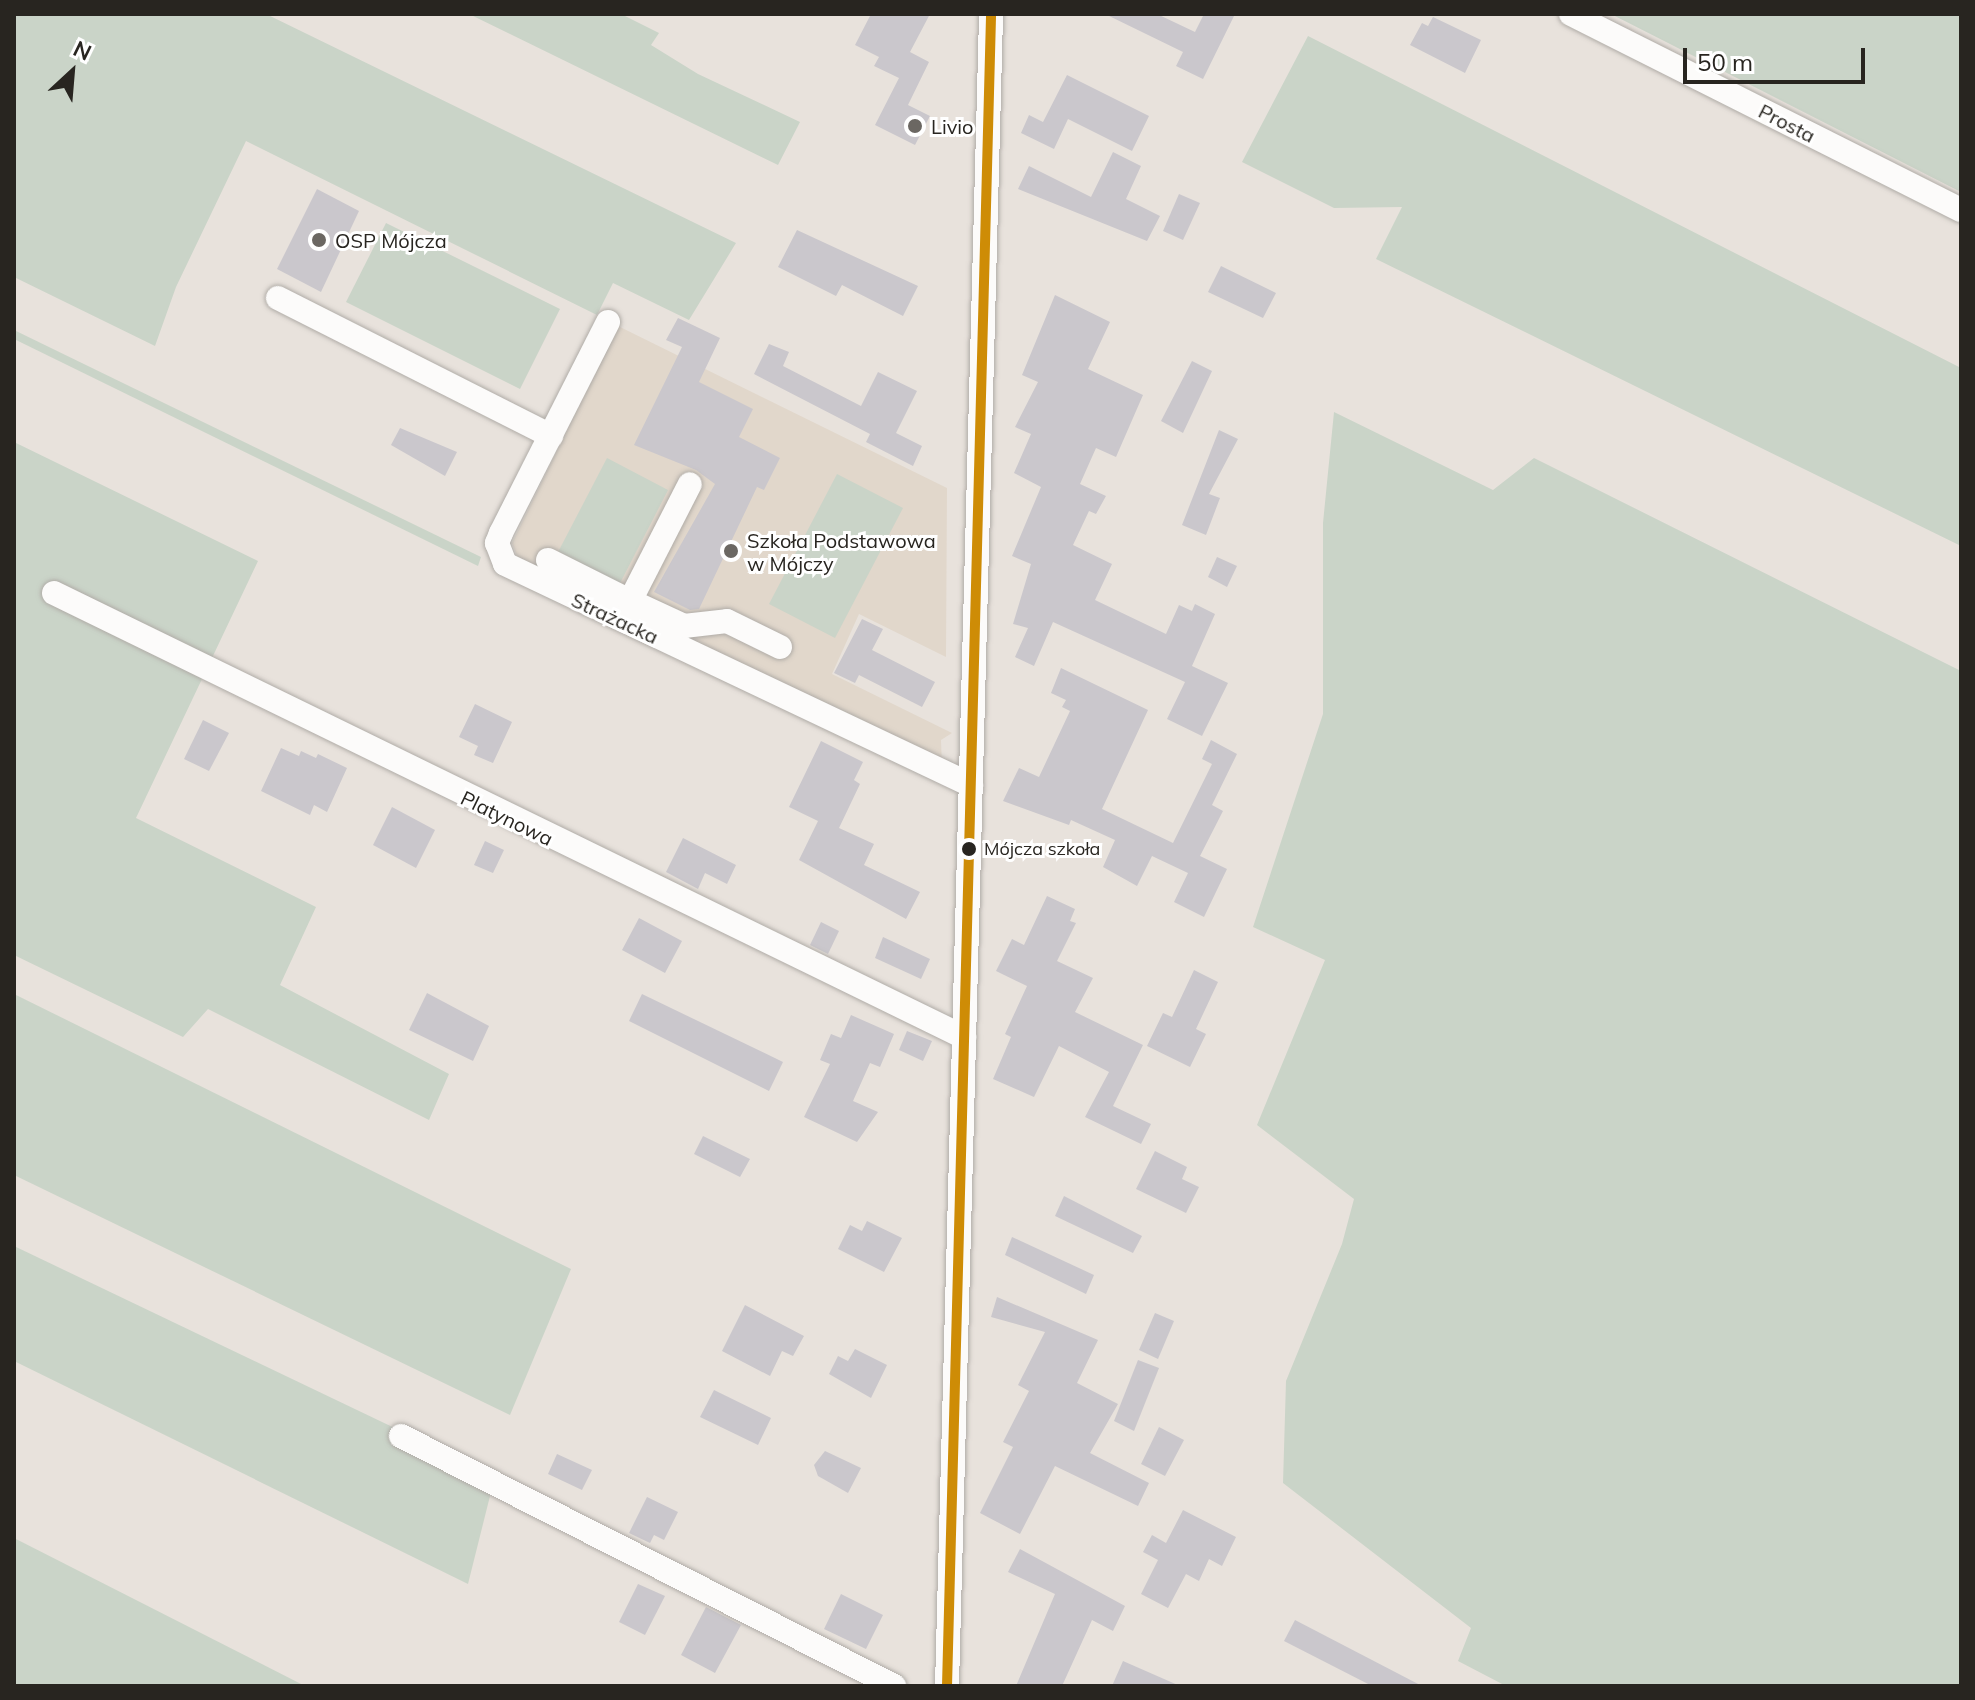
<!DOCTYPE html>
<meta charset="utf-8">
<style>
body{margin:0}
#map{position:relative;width:1975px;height:1700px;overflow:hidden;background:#e8e2dc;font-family:Mulish,sans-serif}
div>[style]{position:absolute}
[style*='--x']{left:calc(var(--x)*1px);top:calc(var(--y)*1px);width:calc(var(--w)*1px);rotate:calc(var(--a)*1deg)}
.built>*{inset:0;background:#e1d7cb}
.green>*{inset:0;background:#cad4c8}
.building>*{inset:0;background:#cac7cc}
.roads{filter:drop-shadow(0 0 2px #b0aca7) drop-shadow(0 0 2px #b0aca7)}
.minor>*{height:24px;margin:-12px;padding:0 12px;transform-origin:12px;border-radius:12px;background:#fcfbfa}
.bus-1>*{height:10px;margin:-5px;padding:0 5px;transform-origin:5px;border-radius:5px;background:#ce8c06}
.dots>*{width:22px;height:22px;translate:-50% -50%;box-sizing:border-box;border:4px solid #fff;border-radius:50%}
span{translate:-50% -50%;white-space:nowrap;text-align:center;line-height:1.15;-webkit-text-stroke:6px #fff;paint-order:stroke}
.bus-label{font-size:18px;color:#282520}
.left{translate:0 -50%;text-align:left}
.street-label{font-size:20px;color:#282520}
.poi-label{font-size:20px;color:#282520}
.frame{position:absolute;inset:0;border:16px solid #282520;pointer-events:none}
.north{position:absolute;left:32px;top:32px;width:80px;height:80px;-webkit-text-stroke:6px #fff;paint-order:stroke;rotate:26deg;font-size:22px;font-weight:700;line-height:32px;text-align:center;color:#282520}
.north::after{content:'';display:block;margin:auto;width:28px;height:36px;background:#282520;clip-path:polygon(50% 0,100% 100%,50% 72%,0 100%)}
.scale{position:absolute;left:1683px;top:48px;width:182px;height:36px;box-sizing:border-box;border:4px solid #282520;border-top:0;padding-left:10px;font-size:24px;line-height:28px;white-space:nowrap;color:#282520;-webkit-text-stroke:6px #fff;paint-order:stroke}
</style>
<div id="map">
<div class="built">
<div style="clip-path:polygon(618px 326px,947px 488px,946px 657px,859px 614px,832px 674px,952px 733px,941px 740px,942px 767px,518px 559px,512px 543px)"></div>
</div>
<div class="green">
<div style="clip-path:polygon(14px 14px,266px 14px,736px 243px,689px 320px,613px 283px,597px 315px,246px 141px,176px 287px,155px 346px,14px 277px)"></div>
<div style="clip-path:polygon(469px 14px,621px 14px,659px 33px,651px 45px,698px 74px,800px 122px,778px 165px)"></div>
<div style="clip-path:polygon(1611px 14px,1961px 14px,1961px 192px,1957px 190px)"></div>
<div style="clip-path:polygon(1308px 36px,1961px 368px,1961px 546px,1376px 259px,1402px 207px,1334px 208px,1242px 162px)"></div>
<div style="clip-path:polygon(386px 223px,560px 309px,520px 389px,346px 302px)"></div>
<div style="clip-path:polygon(14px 330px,481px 557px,478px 566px,14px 339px)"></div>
<div style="clip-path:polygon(1334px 412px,1493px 490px,1534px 458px,1961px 671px,1961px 1686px,1506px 1686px,1458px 1661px,1471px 1628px,1283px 1483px,1286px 1381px,1342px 1244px,1354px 1199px,1257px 1125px,1325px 960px,1253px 927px,1323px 714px,1323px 523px)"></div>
<div style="clip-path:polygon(14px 442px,258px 561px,136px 818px,316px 907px,280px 985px,449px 1074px,429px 1120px,208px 1009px,183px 1037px,14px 955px)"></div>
<div style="clip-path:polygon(607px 458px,668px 490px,618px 587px,556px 556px)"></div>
<div style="clip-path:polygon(837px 474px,903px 508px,835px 638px,769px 604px)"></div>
<div style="clip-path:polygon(14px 994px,571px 1269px,510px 1415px,14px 1175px)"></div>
<div style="clip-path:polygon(14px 1246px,495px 1476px,468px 1584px,14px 1361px)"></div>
<div style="clip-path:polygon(14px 1538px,305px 1686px,14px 1686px)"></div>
</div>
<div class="building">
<div style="clip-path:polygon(871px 14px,930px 14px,910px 52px,929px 62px,908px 105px,930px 116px,915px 145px,875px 125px,899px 78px,874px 66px,879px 57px,855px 45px)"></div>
<div style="clip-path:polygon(1105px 14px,1157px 14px,1195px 32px,1204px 14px,1235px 14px,1203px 79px,1176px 66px,1183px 52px)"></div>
<div style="clip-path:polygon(1433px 17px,1481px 40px,1465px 73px,1410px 45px,1422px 23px,1428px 26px)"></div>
<div style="clip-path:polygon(1067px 75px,1149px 116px,1132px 151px,1068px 119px,1054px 149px,1021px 133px,1029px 115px,1043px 122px)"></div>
<div style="clip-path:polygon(1113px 152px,1141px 166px,1126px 199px,1160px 216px,1147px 241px,1018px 189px,1029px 166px,1091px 197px)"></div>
<div style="clip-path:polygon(317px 189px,359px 211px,321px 292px,277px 269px)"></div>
<div style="clip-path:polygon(1179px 194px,1200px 203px,1183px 240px,1163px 231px)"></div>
<div style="clip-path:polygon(797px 230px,918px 286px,903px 316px,842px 285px,836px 296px,778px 267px)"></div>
<div style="clip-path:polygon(1221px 266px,1276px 293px,1263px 318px,1208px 292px)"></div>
<div style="clip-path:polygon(1055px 295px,1110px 322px,1088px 369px,1143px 395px,1116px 457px,1096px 448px,1080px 484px,1106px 496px,1096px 514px,1089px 511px,1073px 545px,1112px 564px,1095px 600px,1166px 634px,1179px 605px,1192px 611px,1195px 604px,1215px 614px,1188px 675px,1192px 666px,1228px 683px,1202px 736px,1167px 719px,1185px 682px,1053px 622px,1034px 666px,1015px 657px,1028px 628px,1013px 624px,1031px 564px,1012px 556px,1041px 487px,1014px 473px,1031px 434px,1015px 427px,1038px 382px,1022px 375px)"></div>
<div style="clip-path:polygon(678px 318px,720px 338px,699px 382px,753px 409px,739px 437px,780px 458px,764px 490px,757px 487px,699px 609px,690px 610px,654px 592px,715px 484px,696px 470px,634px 445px,682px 347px,666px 340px)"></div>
<div style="clip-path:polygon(769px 344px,789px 352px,783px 366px,861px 406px,878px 372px,917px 391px,896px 433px,922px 446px,913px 466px,866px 442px,870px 434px,754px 374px)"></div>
<div style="clip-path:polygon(1192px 361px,1212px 371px,1183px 433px,1161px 421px)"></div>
<div style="clip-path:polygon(400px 428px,457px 452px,445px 476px,391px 445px)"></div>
<div style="clip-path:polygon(1219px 430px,1238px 439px,1209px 494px,1220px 498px,1206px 535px,1182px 525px)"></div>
<div style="clip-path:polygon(1217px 557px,1237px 566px,1227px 587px,1208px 577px)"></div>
<div style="clip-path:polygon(862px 619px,883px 629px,872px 650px,935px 682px,922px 707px,859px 675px,855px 683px,834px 673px)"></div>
<div style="clip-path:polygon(1061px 668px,1148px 710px,1102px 809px,1173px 843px,1212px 764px,1202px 759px,1211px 740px,1237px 754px,1212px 805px,1223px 811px,1200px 856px,1227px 869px,1204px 917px,1174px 902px,1188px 873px,1152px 856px,1137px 886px,1103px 867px,1115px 840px,1071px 820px,1069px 825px,1003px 801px,1019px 768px,1039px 777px,1070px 711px,1062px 707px,1066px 700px,1051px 693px)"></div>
<div style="clip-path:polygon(475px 704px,512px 722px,493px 763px,474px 755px,478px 746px,459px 737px)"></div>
<div style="clip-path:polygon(203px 720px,229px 733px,209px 771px,184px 759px)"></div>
<div style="clip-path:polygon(821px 741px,863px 762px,854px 780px,860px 784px,839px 828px,874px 844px,864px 865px,920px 892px,906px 919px,799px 860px,818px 821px,789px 807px)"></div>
<div style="clip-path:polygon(281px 748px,299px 756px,301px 751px,316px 758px,318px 754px,347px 768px,327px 812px,314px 805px,310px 815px,261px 791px)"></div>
<div style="clip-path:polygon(392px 807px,435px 830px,416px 868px,373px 845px)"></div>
<div style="clip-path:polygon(683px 838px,736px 865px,727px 884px,705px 873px,698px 889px,666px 872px)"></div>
<div style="clip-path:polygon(485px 841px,504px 850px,493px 873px,474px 865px)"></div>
<div style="clip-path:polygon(1047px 896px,1075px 909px,1070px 921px,1076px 923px,1057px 961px,1093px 978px,1075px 1012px,1143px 1045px,1113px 1106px,1151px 1124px,1141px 1144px,1085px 1117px,1109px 1072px,1059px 1046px,1034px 1097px,993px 1079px,1011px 1037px,1005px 1034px,1027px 986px,996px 971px,1012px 939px,1024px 945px)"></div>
<div style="clip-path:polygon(639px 918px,682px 941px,665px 973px,622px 950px)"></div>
<div style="clip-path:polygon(821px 922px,839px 931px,828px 954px,810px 945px)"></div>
<div style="clip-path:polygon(883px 937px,930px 959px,921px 979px,875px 958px)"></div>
<div style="clip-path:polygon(1194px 970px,1218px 982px,1196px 1029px,1206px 1034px,1190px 1067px,1147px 1046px,1163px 1013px,1172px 1017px)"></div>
<div style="clip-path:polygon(427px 993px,489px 1026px,473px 1061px,409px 1030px)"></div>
<div style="clip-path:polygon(642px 994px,783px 1062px,769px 1091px,629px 1021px)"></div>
<div style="clip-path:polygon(851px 1015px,894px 1034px,880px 1067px,870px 1063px,853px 1101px,878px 1112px,857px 1142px,804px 1117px,830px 1064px,820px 1060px,831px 1034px,841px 1038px)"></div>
<div style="clip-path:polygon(907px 1031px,932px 1041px,923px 1061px,899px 1050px)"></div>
<div style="clip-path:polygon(703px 1136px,750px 1159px,740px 1177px,694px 1154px)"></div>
<div style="clip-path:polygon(1155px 1151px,1187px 1167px,1182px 1179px,1199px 1187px,1186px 1213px,1136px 1189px)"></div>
<div style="clip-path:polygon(1064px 1196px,1142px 1236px,1133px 1253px,1055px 1216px)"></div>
<div style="clip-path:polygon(867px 1221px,902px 1238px,884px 1272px,838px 1249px,850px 1225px,862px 1231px)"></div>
<div style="clip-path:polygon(1012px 1237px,1094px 1275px,1086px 1294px,1005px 1255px)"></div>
<div style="clip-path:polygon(997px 1297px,1098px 1340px,1077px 1383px,1118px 1404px,1090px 1453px,1149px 1483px,1138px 1506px,1055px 1466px,1020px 1534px,980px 1513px,1013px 1447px,1003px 1442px,1029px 1391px,1018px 1385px,1045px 1332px,991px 1317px)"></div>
<div style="clip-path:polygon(745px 1305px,804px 1336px,793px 1356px,782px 1351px,770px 1376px,722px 1351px)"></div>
<div style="clip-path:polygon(1155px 1313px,1174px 1321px,1158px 1359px,1139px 1350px)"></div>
<div style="clip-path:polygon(855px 1349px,887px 1365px,871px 1398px,829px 1374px,838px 1356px,848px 1361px)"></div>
<div style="clip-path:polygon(1138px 1360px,1159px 1368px,1134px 1431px,1114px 1421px)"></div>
<div style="clip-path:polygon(714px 1390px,771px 1418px,758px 1445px,700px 1417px)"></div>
<div style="clip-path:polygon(1159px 1427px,1184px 1440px,1165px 1476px,1141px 1464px)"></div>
<div style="clip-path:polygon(825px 1451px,861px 1468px,848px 1493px,818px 1476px,814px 1465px)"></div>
<div style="clip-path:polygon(557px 1454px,592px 1470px,582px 1490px,548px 1474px)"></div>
<div style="clip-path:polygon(647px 1497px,678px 1512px,664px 1540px,654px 1535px,650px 1543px,629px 1533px)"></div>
<div style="clip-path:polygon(1183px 1510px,1236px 1537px,1222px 1566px,1209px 1559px,1199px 1581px,1186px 1574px,1168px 1608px,1141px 1594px,1158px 1560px,1143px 1552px,1152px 1535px,1166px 1543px)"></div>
<div style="clip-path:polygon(1020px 1549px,1125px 1606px,1113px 1631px,1092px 1620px,1062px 1686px,1016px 1686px,1055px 1594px,1008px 1572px)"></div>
<div style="clip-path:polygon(638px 1584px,665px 1596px,645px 1635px,619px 1622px)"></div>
<div style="clip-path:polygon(841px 1594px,883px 1615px,866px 1649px,824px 1629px)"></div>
<div style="clip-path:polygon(706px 1607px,741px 1625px,715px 1673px,681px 1655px)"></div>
<div style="clip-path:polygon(1295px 1620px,1422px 1686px,1372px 1686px,1284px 1641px)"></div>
<div style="clip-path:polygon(1123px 1661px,1180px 1686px,1112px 1686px)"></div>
</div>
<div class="roads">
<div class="minor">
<div style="--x:1571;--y:14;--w:436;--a:26.7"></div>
<div style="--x:278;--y:298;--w:306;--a:26.8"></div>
<div style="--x:608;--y:322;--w:237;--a:116.9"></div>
<div style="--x:501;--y:533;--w:11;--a:112"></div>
<div style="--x:497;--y:543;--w:22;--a:69"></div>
<div style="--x:505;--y:564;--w:516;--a:25.37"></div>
<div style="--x:548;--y:560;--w:92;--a:26.6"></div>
<div style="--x:630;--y:601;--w:131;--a:-62.9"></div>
<div style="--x:54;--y:593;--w:1013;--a:26.01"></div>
<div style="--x:630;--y:601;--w:60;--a:24.8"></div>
<div style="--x:684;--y:626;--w:43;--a:-6.6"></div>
<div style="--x:727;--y:621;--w:59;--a:26.1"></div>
<div style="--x:401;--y:1436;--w:553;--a:26.89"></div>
<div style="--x:947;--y:1686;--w:1673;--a:-88.49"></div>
</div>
</div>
<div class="bus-1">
<div style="--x:947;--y:1686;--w:1673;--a:-88.49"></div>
</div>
<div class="dots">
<div style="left:915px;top:126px;background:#6b6762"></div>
<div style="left:319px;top:240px;background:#6b6762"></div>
<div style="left:731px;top:551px;background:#6b6762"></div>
<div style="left:969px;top:849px;background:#282520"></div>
</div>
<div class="bus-label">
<span class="left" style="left:984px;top:849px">Mójcza szkoła</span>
</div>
<div class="street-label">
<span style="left:1787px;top:123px;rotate:27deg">Prosta</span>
<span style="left:615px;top:618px;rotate:25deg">Strażacka</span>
<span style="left:507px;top:818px;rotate:26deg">Platynowa</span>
</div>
<div class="poi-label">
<span class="left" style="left:931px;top:126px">Livio</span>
<span class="left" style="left:335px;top:240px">OSP Mójcza</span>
<span class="left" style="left:747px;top:552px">Szkoła Podstawowa<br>w Mójczy</span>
</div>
<div class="frame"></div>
<div class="north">N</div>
<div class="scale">50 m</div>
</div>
